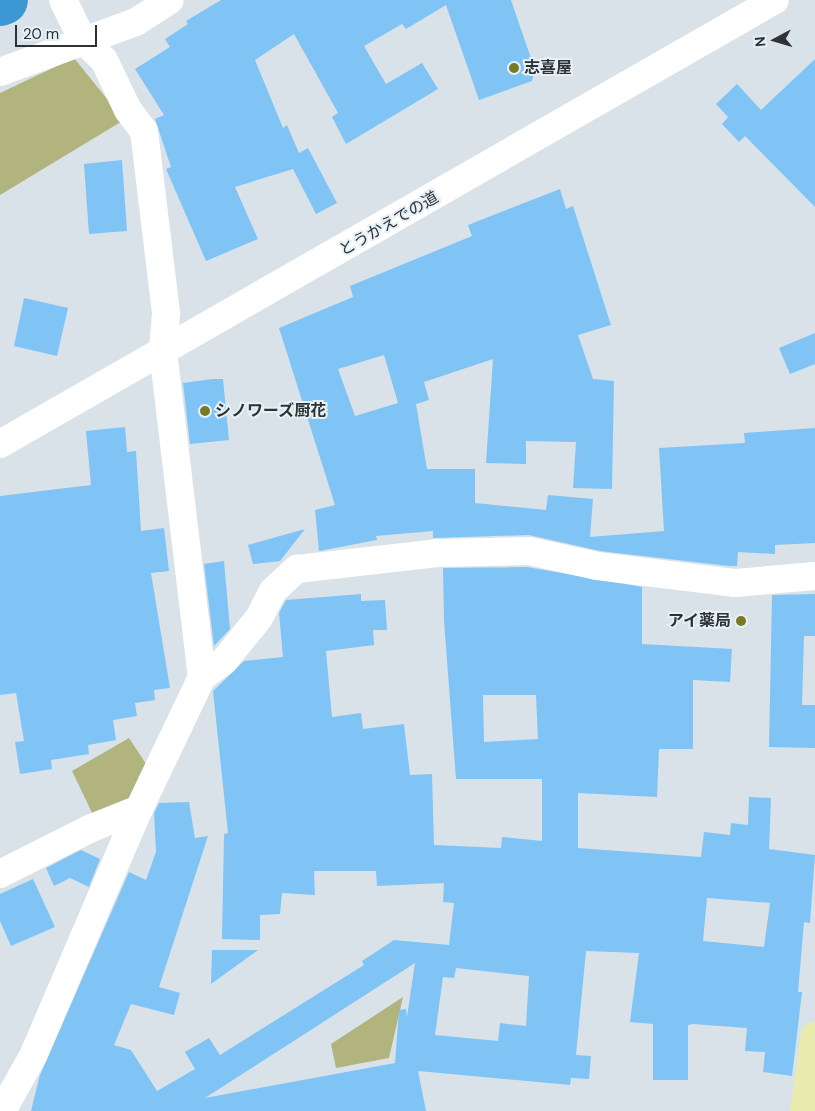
<!DOCTYPE html>
<meta charset="utf-8">
<style>
body{margin:0}
#map{position:relative;width:815px;height:1111px;overflow:hidden;background:#d9e2e9;font-family:"DM Sans","Noto Sans JP",sans-serif}
div>[style]{position:absolute}
[style*='--x']{left:calc(var(--x)*1px);top:calc(var(--y)*1px);width:calc(var(--w)*1px);rotate:calc(var(--a)*1deg)}
.green>*{inset:0;background:#b1b47d}
.river>*{height:50px;margin:-25px;padding:0 25px;transform-origin:25px;border-radius:25px;background:#3b98d2}
.building>*{inset:0;background:#7fc4f5}
.minor>*{height:28px;margin:-14px;padding:0 14px;transform-origin:14px;border-radius:14px;background:#fff}
.tertiary>*{height:28px;margin:-14px;padding:0 14px;transform-origin:14px;border-radius:14px;background:#fff}
.primary>*{height:28px;margin:-14px;padding:0 14px;transform-origin:14px;border-radius:14px;background:#e8ebad}
.dots>*{width:14px;height:14px;translate:-50% -50%;box-sizing:border-box;border:2px solid #e6f0f7;border-radius:50%}
span{translate:-50% -50%;white-space:nowrap;text-align:center;line-height:1.15;-webkit-text-stroke:4px #e6f0f7;paint-order:stroke}
.poi-label{font-size:16px;color:#2f3235;font-weight:700}
.left{translate:0 -50%;text-align:left}
.right{translate:-100% -50%;text-align:right}
.street-label{font-size:16px;color:#2f3235}
.north{position:absolute;left:750px;top:15px;width:50px;height:50px;-webkit-text-stroke:4px #e6f0f7;paint-order:stroke;rotate:264deg;font-size:14px;font-weight:700;line-height:20px;text-align:center;color:#2f3235}
.north::after{content:'';display:block;margin:auto;width:18px;height:22px;background:#2f3235;clip-path:polygon(50% 0,100% 100%,50% 72%,0 100%)}
.scale{position:absolute;left:15px;top:25px;width:82px;height:22px;box-sizing:border-box;border:2px solid #2f3235;border-top:0;padding-left:6px;font-size:15px;line-height:18px;white-space:nowrap;color:#2f3235;-webkit-text-stroke:4px #e6f0f7;paint-order:stroke}
</style>
<div id="map">
<div class="green">
<div style="clip-path:polygon(74px 58px,124px 120px,0 195px,0 93px)"></div>
<div style="clip-path:polygon(129px 738px,152px 773px,137px 803px,95px 819px,72px 771px)"></div>
<div style="clip-path:polygon(403px 997px,389px 1058px,336px 1068px,331px 1044px)"></div>
</div>
<div class="river">
<div style="--x:0;--y:1;--w:3;--a:-18"></div>
</div>
<div class="building">
<div style="clip-path:polygon(221px 0,511px 0,535px 70px,532px 81px,479px 100px,446px 5px,406px 29px,402px 24px,364px 46px,386px 84px,422px 63px,438px 89px,346px 144px,332px 117px,338px 113px,294px 34px,255px 60px,283px 128px,287px 125px,299px 153px,308px 148px,337px 203px,316px 214px,293px 169px,235px 187px,258px 239px,206px 261px,166px 169px,171px 167px,155px 119px,164px 115px,135px 69px,170px 47px,165px 39px,188px 24px,186px 21px)"></div>
<div style="clip-path:polygon(815px 59px,815px 207px,745px 136px,739px 142px,722px 124px,728px 117px,716px 104px,737px 84px,761px 110px)"></div>
<div style="clip-path:polygon(122px 160px,127px 231px,89px 234px,84px 164px)"></div>
<div style="clip-path:polygon(evenodd,560px 189px,566px 209px,573px 206px,611px 325px,578px 335px,593px 379px,614px 381px,612px 489px,573px 488px,576px 442px,526px 441px,526px 464px,486px 463px,493px 359px,424px 382px,429px 400px,416px 404px,427px 469px,475px 469px,475px 503px,546px 510px,548px 495px,593px 499px,590px 537px,664px 531px,659px 448px,745px 443px,744px 433px,815px 428px,815px 543px,775px 545px,775px 554px,738px 552px,737px 566px,729px 566px,600px 551px,529px 535px,433px 538px,433px 531px,376px 536px,377px 540px,319px 551px,315px 510px,335px 505px,279px 328px,353px 297px,350px 286px,472px 236px,468px 225px,560px 189px,384px 355px,398px 403px,355px 416px,338px 369px,384px 355px)"></div>
<div style="clip-path:polygon(24px 298px,68px 308px,57px 356px,14px 346px)"></div>
<div style="clip-path:polygon(815px 333px,815px 364px,790px 374px,779px 348px)"></div>
<div style="clip-path:polygon(213px 379px,223px 379px,229px 440px,190px 444px,183px 383px)"></div>
<div style="clip-path:polygon(125px 427px,127px 452px,136px 451px,141px 531px,164px 528px,169px 571px,151px 573px,170px 688px,154px 690px,155px 700px,135px 703px,137px 716px,113px 720px,116px 740px,88px 745px,89px 754px,51px 760px,52px 769px,20px 774px,15px 742px,24px 741px,16px 693px,0 695px,0 496px,91px 485px,86px 431px)"></div>
<div style="clip-path:polygon(305px 529px,280px 561px,253px 564px,248px 545px)"></div>
<div style="clip-path:polygon(224px 561px,230px 629px,214px 646px,204px 564px)"></div>
<div style="clip-path:polygon(evenodd,527px 567px,642px 587px,642px 644px,732px 649px,730px 682px,693px 680px,693px 749px,659px 749px,657px 797px,578px 793px,578px 848px,701px 857px,704px 832px,730px 835px,731px 823px,748px 825px,749px 797px,771px 798px,769px 849px,815px 855px,810px 923px,804px 922px,798px 992px,802px 992px,792px 1076px,763px 1072px,765px 1052px,745px 1051px,747px 1028px,693px 1024px,688px 1025px,688px 1080px,653px 1080px,653px 1024px,630px 1022px,639px 953px,586px 951px,576px 1055px,591px 1056px,589px 1079px,571px 1078px,570px 1085px,418px 1071px,426px 1111px,31px 1111px,40px 1075px,129px 872px,146px 880px,156px 852px,154px 813px,159px 803px,189px 802px,195px 838px,208px 836px,159px 987px,180px 993px,174px 1015px,131px 1004px,114px 1045px,131px 1050px,157px 1091px,195px 1069px,185px 1052px,209px 1038px,220px 1055px,364px 965px,362px 961px,394px 940px,449px 945px,454px 903px,443px 902px,444px 883px,377px 886px,376px 871px,314px 871px,315px 895px,282px 893px,280px 914px,260px 915px,260px 940px,222px 939px,224px 834px,228px 833px,213px 691px,244px 661px,283px 657px,279px 613px,286px 600px,361px 594px,361px 601px,385px 600px,387px 630px,373px 630px,374px 645px,326px 651px,332px 717px,361px 713px,363px 729px,404px 724px,410px 775px,432px 774px,434px 845px,501px 848px,502px 837px,542px 841px,542px 779px,456px 779px,444px 621px,443px 568px,527px 567px,483px 695px,536px 695px,538px 739px,484px 742px,483px 695px,527px 567px,707px 898px,770px 903px,764px 947px,703px 941px,707px 898px,527px 567px,415px 963px,407px 1017px,406px 1009px,399px 1010px,395px 1063px,205px 1098px,415px 963px,527px 567px,456px 968px,529px 976px,526px 1026px,500px 1023px,498px 1041px,435px 1035px,443px 977px,454px 978px,456px 968px)"></div>
<div style="clip-path:polygon(815px 594px,815px 636px,804px 636px,802px 705px,815px 705px,815px 748px,769px 747px,772px 595px)"></div>
<div style="clip-path:polygon(81px 850px,100px 859px,89px 887px,70px 878px,54px 886px,46px 868px)"></div>
<div style="clip-path:polygon(33px 879px,55px 927px,11px 946px,0 921px,0 894px)"></div>
<div style="clip-path:polygon(212px 950px,258px 950px,211px 984px)"></div>
</div>
<div class="minor">
<div style="--x:63;--y:0;--w:43;--a:64"></div>
<div style="--x:82;--y:39;--w:30;--a:44"></div>
<div style="--x:104;--y:60;--w:55;--a:64.4"></div>
<div style="--x:128;--y:110;--w:26;--a:53"></div>
<div style="--x:144;--y:131;--w:184;--a:83.1"></div>
<div style="--x:166;--y:314;--w:37;--a:95"></div>
<div style="--x:163;--y:351;--w:328;--a:83.2"></div>
<div style="--x:0;--y:72;--w:145;--a:-20.2"></div>
<div style="--x:136;--y:22;--w:40;--a:-32.9"></div>
<div style="--x:0;--y:874;--w:100;--a:-26.8"></div>
<div style="--x:89;--y:829;--w:54;--a:-21.8"></div>
<div style="--x:2;--y:1111;--w:63;--a:-60.6"></div>
<div style="--x:33;--y:1056;--w:269;--a:-66.8"></div>
<div style="--x:139;--y:809;--w:146;--a:-64.5"></div>
<div style="--x:202;--y:677;--w:27;--a:-36"></div>
<div style="--x:224;--y:661;--w:55;--a:-50.9"></div>
<div style="--x:259;--y:618;--w:30;--a:-63"></div>
<div style="--x:273;--y:591;--w:33;--a:-43"></div>
<div style="--x:297;--y:569;--w:141;--a:-6.5"></div>
<div style="--x:437;--y:553;--w:92;--a:-1.2"></div>
<div style="--x:529;--y:551;--w:70;--a:12.4"></div>
<div style="--x:597;--y:566;--w:140;--a:7"></div>
<div style="--x:736;--y:583;--w:79;--a:-5.1"></div>
</div>
<div class="tertiary">
<div style="--x:0;--y:444;--w:893;--a:-29.81"></div>
</div>
<div class="primary">
<div style="--x:804;--y:1111;--w:76;--a:-81.7"></div>
</div>
<div class="dots">
<div style="left:514px;top:68px;background:#777a22"></div>
<div style="left:205px;top:411px;background:#777a22"></div>
<div style="left:741px;top:621px;background:#777a22"></div>
</div>
<div class="poi-label">
<span class="left" style="left:524px;top:68px">志喜屋</span>
<span class="left" style="left:215px;top:411px">シノワーズ厨花</span>
<span class="right" style="left:731px;top:621px">アイ薬局</span>
</div>
<div class="street-label">
<span style="left:389px;top:224px;rotate:-30deg">とうかえでの道</span>
</div>
<div class="north">N</div>
<div class="scale">20 m</div>
</div>
